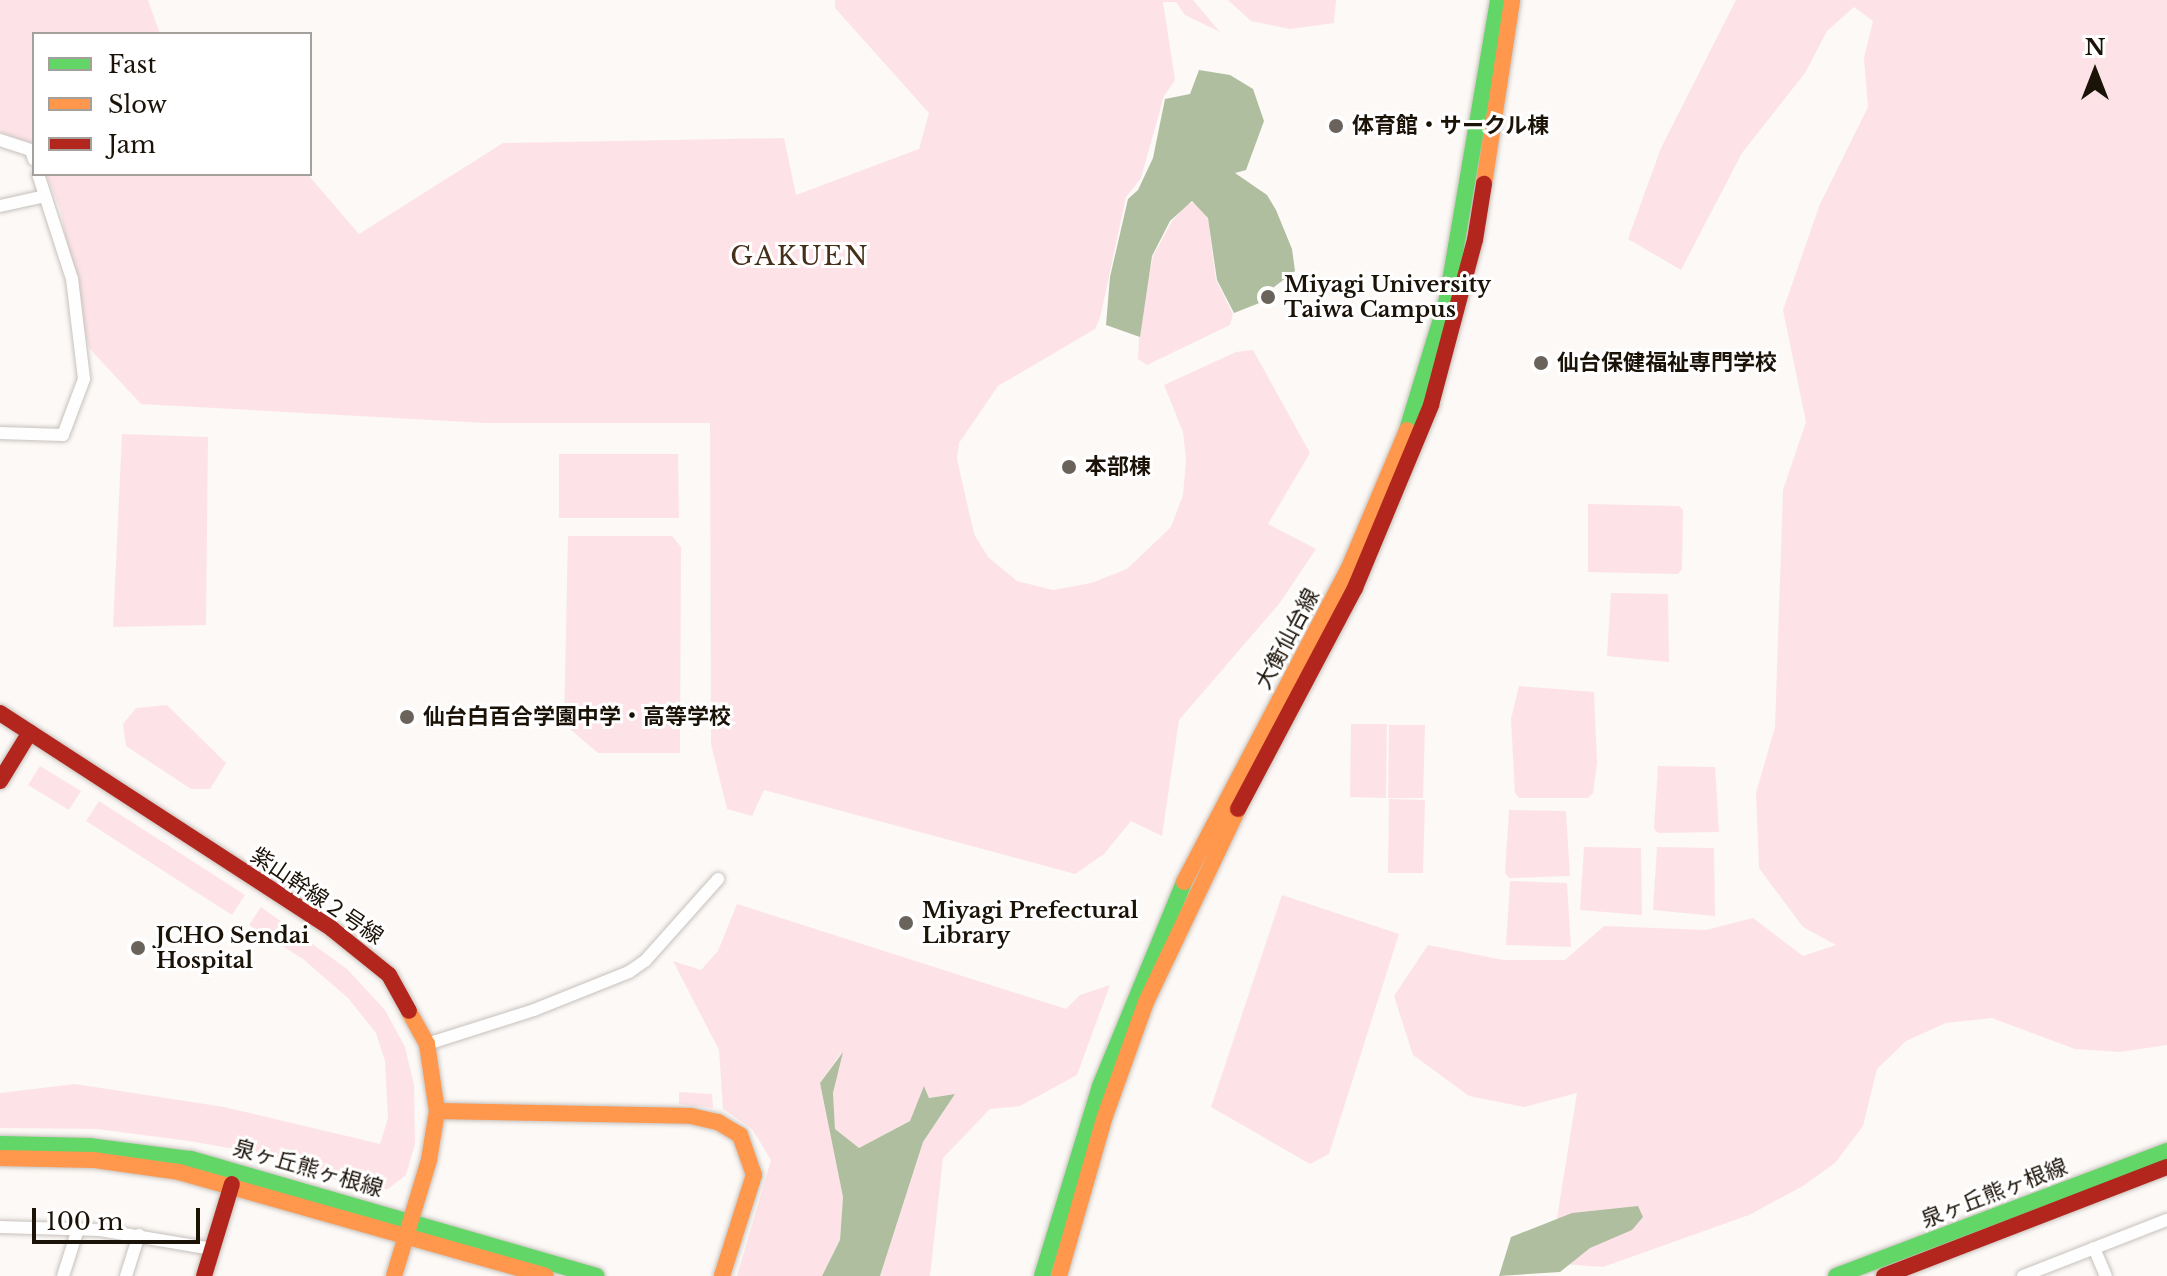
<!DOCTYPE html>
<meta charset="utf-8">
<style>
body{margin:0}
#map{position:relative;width:2167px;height:1276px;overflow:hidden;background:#fcf9f7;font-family:"Libre Baskerville","Noto Sans JP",serif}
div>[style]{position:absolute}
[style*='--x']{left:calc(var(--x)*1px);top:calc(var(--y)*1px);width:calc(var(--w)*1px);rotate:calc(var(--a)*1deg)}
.green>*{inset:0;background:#fde3e8}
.water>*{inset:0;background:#aebe9e}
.roads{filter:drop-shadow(0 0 2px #c7c1bb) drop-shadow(0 0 2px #c7c1bb)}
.street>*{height:12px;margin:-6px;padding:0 6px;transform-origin:6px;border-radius:6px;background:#fffefe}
.fast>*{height:16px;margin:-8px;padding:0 8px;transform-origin:8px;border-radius:8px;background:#63d668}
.slow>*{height:16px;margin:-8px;padding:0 8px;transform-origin:8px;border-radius:8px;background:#ff974d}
.jam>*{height:16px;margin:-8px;padding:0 8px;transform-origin:8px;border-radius:8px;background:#b3261e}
.dots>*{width:22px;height:22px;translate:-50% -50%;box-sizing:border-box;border:4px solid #fff;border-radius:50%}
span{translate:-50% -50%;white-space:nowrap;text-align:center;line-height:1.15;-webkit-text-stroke:6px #fff;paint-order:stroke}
.poi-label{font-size:22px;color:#1b1208;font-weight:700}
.left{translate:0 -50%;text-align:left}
.street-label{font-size:22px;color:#1b1208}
.quarter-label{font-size:26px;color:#452f19;letter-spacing:2px}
.legend{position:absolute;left:32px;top:32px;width:280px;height:144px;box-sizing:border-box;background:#fff;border:2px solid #a4a09c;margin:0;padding:10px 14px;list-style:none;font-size:24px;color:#1b1208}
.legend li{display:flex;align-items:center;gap:16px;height:40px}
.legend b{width:40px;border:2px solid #a4a09c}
.north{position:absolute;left:2055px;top:32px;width:80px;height:80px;-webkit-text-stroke:6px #fff;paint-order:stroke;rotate:0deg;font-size:22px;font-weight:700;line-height:32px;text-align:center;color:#1b1208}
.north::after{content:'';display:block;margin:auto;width:28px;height:36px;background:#1b1208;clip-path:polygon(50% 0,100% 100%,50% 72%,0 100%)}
.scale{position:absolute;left:32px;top:1208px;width:168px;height:36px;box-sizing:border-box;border:4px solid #1b1208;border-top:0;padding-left:10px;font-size:24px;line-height:28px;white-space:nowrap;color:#1b1208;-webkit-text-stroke:6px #fff;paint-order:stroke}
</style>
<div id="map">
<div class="green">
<div style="clip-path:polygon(0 0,148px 0,160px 34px,34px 34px,34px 144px,0 132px)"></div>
<div style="clip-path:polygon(835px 0,1193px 0,1220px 32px,1185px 15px,1176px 2px,1163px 2px,1175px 80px,1164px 96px,1141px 178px,1126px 197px,1100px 318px,1095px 329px,998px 386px,959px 443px,957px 459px,974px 534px,988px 557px,1017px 581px,1053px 590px,1091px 583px,1127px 569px,1171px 527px,1183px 495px,1186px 460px,1183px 432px,1164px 385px,1236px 352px,1253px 350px,1310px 453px,1268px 524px,1316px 549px,1279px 604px,1179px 720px,1162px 836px,1131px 821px,1104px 854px,1075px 874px,764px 790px,752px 816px,727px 809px,711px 744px,710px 423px,485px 423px,141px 404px,89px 348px,60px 209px,46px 174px,309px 176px,359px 234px,503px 143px,784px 138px,796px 195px,919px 149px,929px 113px,835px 8px)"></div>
<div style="clip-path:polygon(1228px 0,1336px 0,1334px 23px,1290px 29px,1251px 21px)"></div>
<div style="clip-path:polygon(1736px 0,2167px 0,2167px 1045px,2120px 1052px,2075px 1049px,1992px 1018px,1946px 1023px,1906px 1041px,1877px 1069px,1863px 1126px,1835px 1163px,1803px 1186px,1749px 1215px,1603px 1267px,1563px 1264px,1552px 1250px,1577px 1093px,1524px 1107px,1469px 1096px,1413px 1055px,1394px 996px,1428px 945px,1503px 960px,1565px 960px,1604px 926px,1706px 930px,1753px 918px,1803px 956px,1836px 945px,1803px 927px,1759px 868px,1756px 793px,1775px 727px,1783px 490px,1806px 422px,1783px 310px,1820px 204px,1868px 107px,1864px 58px,1873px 21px,1854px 7px,1827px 31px,1805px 73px,1742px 153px,1681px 270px,1628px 239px,1661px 148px)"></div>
<div style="clip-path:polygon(1197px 202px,1208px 218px,1216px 280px,1233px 314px,1230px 325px,1147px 365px,1138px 359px,1140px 319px,1153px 256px,1172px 221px,1187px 204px)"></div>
<div style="clip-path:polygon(122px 434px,208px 437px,206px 625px,113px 627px)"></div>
<div style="clip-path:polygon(559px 454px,678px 454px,679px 518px,559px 518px)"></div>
<div style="clip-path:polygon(1588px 504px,1679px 506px,1683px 510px,1682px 569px,1678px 574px,1588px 572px)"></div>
<div style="clip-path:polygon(568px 536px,672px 536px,681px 547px,680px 753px,598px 753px,564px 724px)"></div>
<div style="clip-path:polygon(1611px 593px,1668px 594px,1669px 662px,1607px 656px)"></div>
<div style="clip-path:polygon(1519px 686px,1594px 692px,1597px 763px,1593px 793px,1588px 798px,1519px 798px,1515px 793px,1511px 719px)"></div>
<div style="clip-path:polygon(167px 705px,226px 763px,210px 789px,191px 789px,126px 746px,123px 724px,136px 708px)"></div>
<div style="clip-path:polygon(1351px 724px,1387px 724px,1386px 798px,1350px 797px)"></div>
<div style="clip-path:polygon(1389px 725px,1425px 725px,1423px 798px,1388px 798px)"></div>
<div style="clip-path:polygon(40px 766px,81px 791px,69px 810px,28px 785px)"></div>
<div style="clip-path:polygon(1658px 766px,1715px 767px,1719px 832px,1658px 833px,1654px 829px)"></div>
<div style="clip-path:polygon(1389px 799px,1425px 800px,1423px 873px,1388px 873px)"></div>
<div style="clip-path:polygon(99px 801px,245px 895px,232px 915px,86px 821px)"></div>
<div style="clip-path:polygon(1509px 810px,1566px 811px,1570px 876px,1509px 878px,1505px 873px)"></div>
<div style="clip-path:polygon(1584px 847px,1641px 848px,1642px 915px,1580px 910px)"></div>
<div style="clip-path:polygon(1657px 847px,1714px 848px,1715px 916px,1653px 910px)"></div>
<div style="clip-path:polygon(1510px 881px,1567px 883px,1571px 947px,1506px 945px)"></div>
<div style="clip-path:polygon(1282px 895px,1399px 934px,1329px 1154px,1310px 1164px,1211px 1107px)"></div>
<div style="clip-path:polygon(737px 904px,1066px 1009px,1080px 995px,1110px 985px,1077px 1075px,1020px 1106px,990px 1109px,943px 1158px,930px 1276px,880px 1276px,923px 1142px,955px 1094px,929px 1098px,925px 1087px,910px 1121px,859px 1148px,835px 1130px,833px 1093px,841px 1053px,820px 1083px,843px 1196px,840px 1240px,822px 1276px,737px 1276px,771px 1160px,752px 1129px,723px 1109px,719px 1050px,673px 961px,701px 970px,718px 951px)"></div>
<div style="clip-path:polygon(261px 907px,347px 969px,385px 1010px,405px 1047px,414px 1085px,415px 1144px,406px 1175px,388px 1189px,367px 1192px,274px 1156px,189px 1141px,97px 1129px,0 1128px,0 1093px,75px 1084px,224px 1107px,380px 1144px,388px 1118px,385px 1061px,376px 1033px,348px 998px,303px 959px,249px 925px)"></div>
<div style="clip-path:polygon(679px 1092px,712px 1094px,713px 1108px,679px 1104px)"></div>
</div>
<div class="water">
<div style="clip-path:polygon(1199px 70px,1230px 75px,1253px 89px,1264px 121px,1246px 170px,1235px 173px,1267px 195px,1276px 210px,1292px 249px,1295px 271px,1274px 287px,1272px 298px,1234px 313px,1217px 280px,1208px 218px,1192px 201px,1170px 221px,1152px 256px,1140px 337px,1106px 325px,1110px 277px,1128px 199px,1138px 190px,1153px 158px,1165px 99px,1190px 94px)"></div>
<div style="clip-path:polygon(843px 1052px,833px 1093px,835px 1129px,859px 1148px,910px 1121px,924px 1086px,929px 1098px,955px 1094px,923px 1142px,880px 1276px,822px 1276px,840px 1240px,843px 1197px,820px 1083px)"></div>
<div style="clip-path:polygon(1638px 1206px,1643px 1217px,1632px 1230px,1590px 1248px,1560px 1272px,1499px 1276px,1511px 1237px,1572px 1213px)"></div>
</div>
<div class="roads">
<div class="street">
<div style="--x:0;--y:140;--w:33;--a:18"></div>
<div style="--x:31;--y:150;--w:10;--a:73"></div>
<div style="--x:0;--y:206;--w:46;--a:-12.5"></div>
<div style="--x:0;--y:433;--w:63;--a:1.8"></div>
<div style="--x:63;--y:435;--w:60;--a:-69.4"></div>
<div style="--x:84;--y:379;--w:101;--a:-96.8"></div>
<div style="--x:72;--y:279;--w:110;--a:-107.9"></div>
<div style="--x:427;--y:1044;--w:112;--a:-17.6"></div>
<div style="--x:534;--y:1010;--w:102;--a:-21.8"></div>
<div style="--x:629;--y:972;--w:19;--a:-35"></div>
<div style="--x:645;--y:961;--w:110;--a:-48.3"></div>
<div style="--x:0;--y:1227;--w:100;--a:1.7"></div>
<div style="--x:100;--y:1230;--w:114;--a:9.6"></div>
<div style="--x:2094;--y:1248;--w:30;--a:67"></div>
<div style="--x:63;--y:1276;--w:49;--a:-72.3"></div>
<div style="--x:126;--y:1276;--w:43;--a:-72.4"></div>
<div style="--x:2023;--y:1276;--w:155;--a:-21.3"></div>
</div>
<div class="fast">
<div style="--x:1407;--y:430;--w:137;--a:-73"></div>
<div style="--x:1447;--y:299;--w:303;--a:-80.3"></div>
<div style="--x:0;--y:1144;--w:89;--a:1.3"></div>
<div style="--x:89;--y:1146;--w:103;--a:7.3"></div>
<div style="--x:191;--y:1159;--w:422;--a:16.1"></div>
<div style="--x:1042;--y:1276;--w:199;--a:-73"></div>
<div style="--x:1100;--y:1086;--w:221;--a:-67.6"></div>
<div style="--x:1836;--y:1276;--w:354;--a:-20.7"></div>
</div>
<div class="slow">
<div style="--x:1484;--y:184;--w:186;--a:-81.3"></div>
<div style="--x:1184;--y:882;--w:352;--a:-62.3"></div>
<div style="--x:1348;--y:570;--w:152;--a:-67.1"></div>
<div style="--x:437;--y:1111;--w:254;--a:1.1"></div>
<div style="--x:691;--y:1116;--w:28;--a:13"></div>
<div style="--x:718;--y:1122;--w:26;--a:31"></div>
<div style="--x:740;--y:1135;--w:42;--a:70.7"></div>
<div style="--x:754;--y:1175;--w:106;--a:107.6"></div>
<div style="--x:0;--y:1158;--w:94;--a:1.2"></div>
<div style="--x:94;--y:1160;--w:86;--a:8"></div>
<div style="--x:179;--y:1172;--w:381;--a:15.8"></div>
<div style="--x:394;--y:1276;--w:121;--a:-73.2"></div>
<div style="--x:429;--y:1160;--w:50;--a:-80.7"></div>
<div style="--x:437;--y:1111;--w:68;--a:-98.5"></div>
<div style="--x:427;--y:1044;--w:38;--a:-119"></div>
<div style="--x:1059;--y:1276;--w:166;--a:-74"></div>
<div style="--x:1105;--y:1116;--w:121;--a:-70.2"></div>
<div style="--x:1146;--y:1002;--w:214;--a:-64.5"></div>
</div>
<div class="jam">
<div style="--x:0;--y:713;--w:396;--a:33"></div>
<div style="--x:332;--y:929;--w:73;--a:38.9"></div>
<div style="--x:389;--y:975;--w:41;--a:60.9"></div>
<div style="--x:0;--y:781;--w:57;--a:-58.5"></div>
<div style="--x:1238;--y:809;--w:250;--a:-62.1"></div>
<div style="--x:1355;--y:588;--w:198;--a:-67.4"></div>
<div style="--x:1431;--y:405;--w:171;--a:-75.1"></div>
<div style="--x:1475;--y:240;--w:57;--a:-80.9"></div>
<div style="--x:204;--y:1276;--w:96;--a:-73.1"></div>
<div style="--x:1884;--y:1276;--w:303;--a:-21.1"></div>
</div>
</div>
<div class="dots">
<div style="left:1336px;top:126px;background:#6a635c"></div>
<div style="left:1268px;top:297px;background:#6a635c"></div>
<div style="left:1541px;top:363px;background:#6a635c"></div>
<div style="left:1069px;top:467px;background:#6a635c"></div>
<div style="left:407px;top:717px;background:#6a635c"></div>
<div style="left:906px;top:923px;background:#6a635c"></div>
<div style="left:138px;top:948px;background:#6a635c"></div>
</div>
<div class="poi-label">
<span class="left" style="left:1352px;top:126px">体育館・サークル棟</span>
<span class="left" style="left:1284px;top:297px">Miyagi University<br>Taiwa Campus</span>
<span class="left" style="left:1557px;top:363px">仙台保健福祉専門学校</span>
<span class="left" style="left:1085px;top:467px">本部棟</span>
<span class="left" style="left:423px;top:717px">仙台白百合学園中学・高等学校</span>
<span class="left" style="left:922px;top:923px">Miyagi Prefectural<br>Library</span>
<span class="left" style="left:156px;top:948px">JCHO Sendai<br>Hospital</span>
</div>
<div class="street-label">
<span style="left:1287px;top:639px;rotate:-62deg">大衡仙台線</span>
<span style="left:317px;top:896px;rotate:34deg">紫山幹線２号線</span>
<span style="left:308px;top:1168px;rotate:16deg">泉ヶ丘熊ヶ根線</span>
<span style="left:1994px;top:1193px;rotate:-21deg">泉ヶ丘熊ヶ根線</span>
</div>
<div class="quarter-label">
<span style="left:800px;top:257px">GAKUEN</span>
</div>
<ul class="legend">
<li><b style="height:10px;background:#63d668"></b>Fast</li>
<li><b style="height:10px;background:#ff974d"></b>Slow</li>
<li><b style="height:10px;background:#b3261e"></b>Jam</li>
</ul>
<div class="north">N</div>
<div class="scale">100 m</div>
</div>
